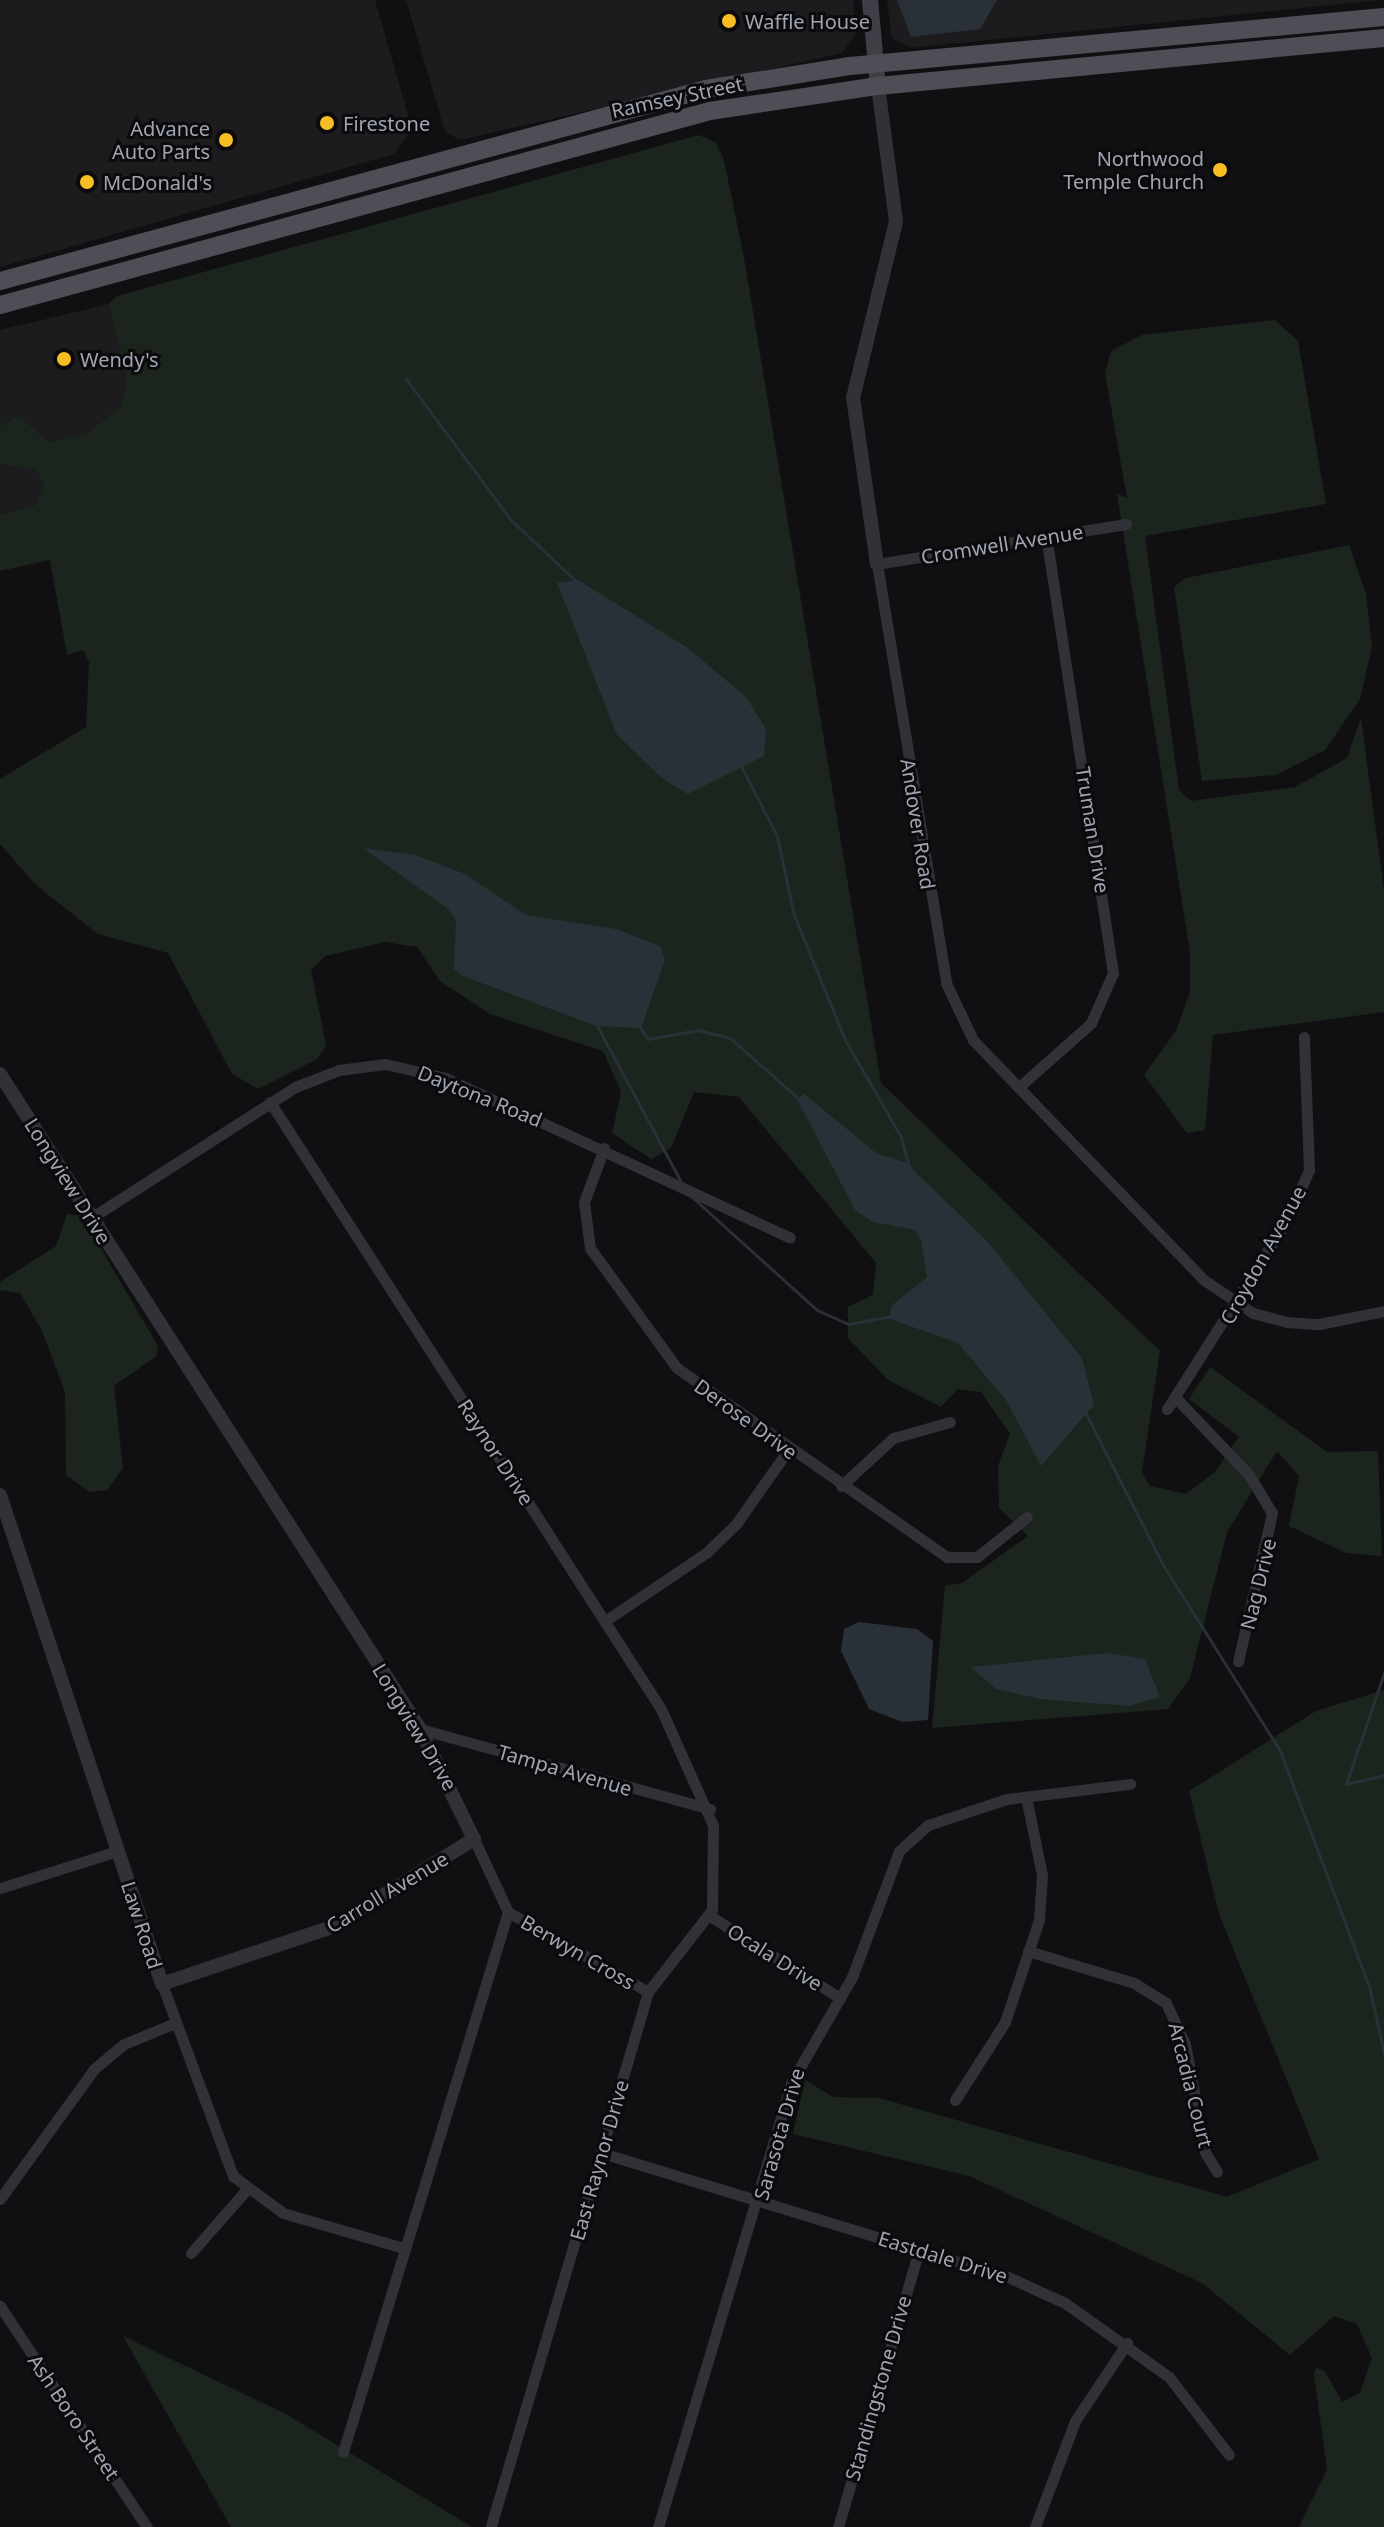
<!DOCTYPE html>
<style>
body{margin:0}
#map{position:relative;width:1384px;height:2527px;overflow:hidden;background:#101012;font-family:"Noto Sans",sans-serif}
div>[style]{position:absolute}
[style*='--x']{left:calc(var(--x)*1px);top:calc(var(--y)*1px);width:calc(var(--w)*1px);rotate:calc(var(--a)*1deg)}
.built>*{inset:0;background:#1c1c1f}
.green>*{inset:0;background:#1c241e}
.water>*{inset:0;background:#293037}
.stream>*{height:3px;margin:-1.5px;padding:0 1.5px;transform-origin:1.5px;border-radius:1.5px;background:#293037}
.minor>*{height:11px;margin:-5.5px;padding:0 5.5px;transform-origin:5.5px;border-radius:5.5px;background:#313237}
.tertiary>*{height:14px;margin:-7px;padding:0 7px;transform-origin:7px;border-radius:7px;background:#313237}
.secondary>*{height:16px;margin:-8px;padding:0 8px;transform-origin:8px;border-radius:8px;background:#3f4047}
.primary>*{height:18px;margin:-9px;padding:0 9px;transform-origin:9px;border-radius:9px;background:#4d4e56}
.dots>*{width:22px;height:22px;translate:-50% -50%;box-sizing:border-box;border:4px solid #0b0b0d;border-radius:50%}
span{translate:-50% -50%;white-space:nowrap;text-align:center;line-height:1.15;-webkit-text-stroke:6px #0b0b0d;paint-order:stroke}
.poi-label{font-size:20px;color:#a1a5b3}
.left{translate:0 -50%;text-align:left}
.right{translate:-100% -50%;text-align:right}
.street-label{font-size:20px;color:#a1a5b3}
</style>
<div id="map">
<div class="built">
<div style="clip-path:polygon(0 0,375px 0,412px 129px,394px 154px,0 267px)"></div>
<div style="clip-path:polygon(406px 0,853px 0,856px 34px,842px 53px,460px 140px,445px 132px)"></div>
<div style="clip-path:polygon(887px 0,1380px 0,911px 48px,892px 38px)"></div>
<div style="clip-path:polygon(109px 304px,126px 381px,121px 406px,85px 435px,48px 442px,19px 415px,0 426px,0 330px)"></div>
<div style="clip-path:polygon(0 464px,36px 470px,44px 487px,34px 506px,0 515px)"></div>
</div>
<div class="green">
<div style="clip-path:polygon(699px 135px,716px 143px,724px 160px,745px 263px,881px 1083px,1160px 1351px,1142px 1472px,1150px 1486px,1186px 1494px,1215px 1472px,1239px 1437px,1189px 1399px,1210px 1367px,1327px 1452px,1378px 1451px,1382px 1556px,1346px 1553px,1289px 1526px,1299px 1476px,1277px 1451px,1227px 1532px,1190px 1678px,1168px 1709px,932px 1728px,945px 1586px,962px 1583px,1028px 1536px,999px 1508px,998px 1466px,1010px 1434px,981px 1392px,958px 1389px,941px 1407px,888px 1380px,848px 1338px,848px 1307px,873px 1295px,876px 1263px,739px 1097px,694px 1092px,671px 1148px,651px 1159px,612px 1133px,621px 1092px,603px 1051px,490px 1014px,440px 981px,417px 947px,385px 942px,325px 956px,311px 970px,326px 1045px,317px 1059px,258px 1089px,232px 1074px,168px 953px,98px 934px,37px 886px,0 844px,0 779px,86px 727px,89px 662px,83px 650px,67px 655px,50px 560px,0 571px,0 515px,34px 506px,44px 486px,36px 470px,0 464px,0 426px,19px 415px,48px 442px,85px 435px,121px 406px,126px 381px,109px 304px,117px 296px)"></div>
<div style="clip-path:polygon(1275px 320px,1298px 341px,1326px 504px,1145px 536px,1179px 790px,1191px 801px,1295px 787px,1347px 758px,1361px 718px,1384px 890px,1384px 1012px,1213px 1035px,1205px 1130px,1187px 1133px,1144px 1075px,1176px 1031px,1190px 992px,1190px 952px,1117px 494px,1127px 498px,1105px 373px,1111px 351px,1142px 335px)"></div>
<div style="clip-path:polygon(1349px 545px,1366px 594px,1372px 647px,1360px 699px,1325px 750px,1276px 775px,1202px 781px,1174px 587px,1186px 578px)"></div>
<div style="clip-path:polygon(67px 1214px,82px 1216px,158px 1346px,156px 1356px,114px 1386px,123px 1468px,107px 1490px,89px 1492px,66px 1475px,65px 1392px,42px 1331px,20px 1293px,0 1290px,0 1282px,56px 1246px)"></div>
<div style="clip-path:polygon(1384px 1690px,1384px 2527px,1299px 2527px,1327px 2469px,1314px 2375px,1316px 2368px,1325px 2371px,1342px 2402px,1360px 2393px,1372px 2358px,1357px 2324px,1334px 2316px,1290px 2355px,1202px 2283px,969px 2176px,793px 2134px,805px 2080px,833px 2097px,879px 2098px,1227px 2197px,1319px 2159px,1219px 1914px,1189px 1791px,1316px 1711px)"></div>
<div style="clip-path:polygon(123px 2336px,286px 2414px,472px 2527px,231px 2527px)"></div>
</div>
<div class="water">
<div style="clip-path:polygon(897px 0,997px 0,980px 29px,911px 37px)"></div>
<div style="clip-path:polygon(578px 580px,688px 648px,746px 697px,766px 729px,764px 756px,688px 794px,663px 779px,617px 735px,557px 583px)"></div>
<div style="clip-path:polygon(363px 848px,416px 855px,465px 874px,526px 915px,616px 929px,660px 946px,665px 960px,641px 1028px,596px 1026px,463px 976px,454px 969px,456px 921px,448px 909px)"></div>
<div style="clip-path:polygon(803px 1093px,876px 1153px,905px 1162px,987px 1241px,1082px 1358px,1094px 1405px,1041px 1466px,1006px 1400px,958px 1343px,890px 1319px,891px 1306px,927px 1277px,921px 1240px,915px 1230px,873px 1222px,855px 1210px,798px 1101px)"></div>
<div style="clip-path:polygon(859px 1622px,917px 1629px,933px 1641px,928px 1720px,902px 1722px,869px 1709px,841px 1651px,844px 1629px)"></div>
<div style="clip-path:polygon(1108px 1653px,1145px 1659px,1160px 1697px,1129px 1706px,1040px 1699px,996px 1689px,970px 1667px)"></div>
</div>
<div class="stream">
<div style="--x:406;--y:379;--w:176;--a:53.3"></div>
<div style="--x:511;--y:520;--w:91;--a:43.2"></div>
<div style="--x:742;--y:768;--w:76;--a:62.8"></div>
<div style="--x:777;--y:836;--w:81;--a:77.9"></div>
<div style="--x:794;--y:915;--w:135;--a:67.8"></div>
<div style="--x:845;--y:1040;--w:112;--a:60"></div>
<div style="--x:901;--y:1137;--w:35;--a:75"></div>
<div style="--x:596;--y:1024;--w:179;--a:61.7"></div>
<div style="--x:639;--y:1026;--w:16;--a:55"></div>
<div style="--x:648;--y:1039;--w:51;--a:-10.2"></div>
<div style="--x:698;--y:1030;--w:33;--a:14"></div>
<div style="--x:730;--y:1038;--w:94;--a:41.5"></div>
<div style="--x:693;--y:1198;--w:167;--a:42.1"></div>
<div style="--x:817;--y:1310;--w:34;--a:24"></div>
<div style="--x:848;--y:1324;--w:45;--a:-10.3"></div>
<div style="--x:1085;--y:1412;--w:172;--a:63"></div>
<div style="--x:1163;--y:1565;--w:220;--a:57.8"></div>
<div style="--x:1280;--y:1751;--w:251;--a:69.3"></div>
<div style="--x:1369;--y:1986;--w:69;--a:77.4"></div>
<div style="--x:1346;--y:1784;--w:117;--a:-71.1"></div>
<div style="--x:1346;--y:1784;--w:39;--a:-13"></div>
</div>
<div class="minor">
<div style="--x:1126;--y:524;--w:252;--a:170.9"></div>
<div style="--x:877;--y:564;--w:425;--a:80.6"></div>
<div style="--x:946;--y:983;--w:63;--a:64.7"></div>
<div style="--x:973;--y:1040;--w:333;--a:46.1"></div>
<div style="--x:1204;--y:1280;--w:59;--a:34"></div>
<div style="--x:1253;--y:1313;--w:35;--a:15"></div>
<div style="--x:1287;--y:1322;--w:32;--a:4"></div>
<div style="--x:1319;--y:1324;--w:66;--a:-11.3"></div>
<div style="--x:1019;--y:1087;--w:96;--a:-41.6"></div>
<div style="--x:1091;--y:1023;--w:55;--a:-66.3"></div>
<div style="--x:1113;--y:973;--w:441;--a:-98.7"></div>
<div style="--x:270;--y:1102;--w:722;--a:57.21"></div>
<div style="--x:661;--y:1709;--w:127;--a:65.9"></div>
<div style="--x:713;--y:1825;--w:85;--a:90.7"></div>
<div style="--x:712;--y:1910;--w:104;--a:128"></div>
<div style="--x:648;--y:1992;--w:557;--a:106.38"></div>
<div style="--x:604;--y:1148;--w:58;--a:110.3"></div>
<div style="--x:584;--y:1202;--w:46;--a:82.6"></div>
<div style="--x:590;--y:1248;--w:148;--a:54.1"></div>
<div style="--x:677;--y:1368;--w:330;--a:35"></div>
<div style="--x:947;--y:1557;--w:30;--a:0"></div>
<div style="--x:977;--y:1557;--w:64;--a:-38.7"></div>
<div style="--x:91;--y:1218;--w:242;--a:-32.7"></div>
<div style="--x:295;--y:1087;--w:47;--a:-21.1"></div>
<div style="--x:339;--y:1070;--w:46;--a:-7.4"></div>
<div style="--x:385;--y:1064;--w:63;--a:12.9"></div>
<div style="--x:446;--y:1078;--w:379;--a:24.9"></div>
<div style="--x:1176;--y:1398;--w:106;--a:46.5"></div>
<div style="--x:1249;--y:1475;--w:44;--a:58.8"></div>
<div style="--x:1272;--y:1513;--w:152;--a:102.9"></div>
<div style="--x:1167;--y:1409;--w:224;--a:-57.6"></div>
<div style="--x:1287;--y:1220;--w:55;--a:-66.3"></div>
<div style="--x:1309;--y:1170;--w:133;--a:-92.2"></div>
<div style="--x:841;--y:1486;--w:71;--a:-42.7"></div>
<div style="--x:893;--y:1438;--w:59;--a:-15.7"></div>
<div style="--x:605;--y:1621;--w:122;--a:-34"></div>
<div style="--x:706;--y:1553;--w:42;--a:-44"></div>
<div style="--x:736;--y:1524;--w:90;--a:-54.9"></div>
<div style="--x:420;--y:1729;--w:301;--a:15.4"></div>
<div style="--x:0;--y:1888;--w:123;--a:-17.5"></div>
<div style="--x:508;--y:1912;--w:161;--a:29.7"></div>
<div style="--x:710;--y:1916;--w:154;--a:32.2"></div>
<div style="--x:1028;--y:1951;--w:111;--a:16.8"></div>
<div style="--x:1134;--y:1983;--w:38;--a:32"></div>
<div style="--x:1166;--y:2003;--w:45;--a:65.1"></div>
<div style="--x:1185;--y:2044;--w:110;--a:79.5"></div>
<div style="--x:1205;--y:2152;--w:23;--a:59"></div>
<div style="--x:162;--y:1984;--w:205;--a:69.7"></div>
<div style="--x:233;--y:2176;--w:62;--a:36.5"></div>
<div style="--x:283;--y:2213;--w:122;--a:16.2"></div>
<div style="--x:955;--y:2100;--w:93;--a:-57.3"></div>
<div style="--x:1005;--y:2022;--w:108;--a:-71.6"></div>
<div style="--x:1039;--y:1920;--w:45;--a:-86.2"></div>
<div style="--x:1042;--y:1875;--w:80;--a:-101.6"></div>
<div style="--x:602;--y:2153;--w:425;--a:17"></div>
<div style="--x:1008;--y:2277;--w:63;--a:24.5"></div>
<div style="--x:1065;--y:2303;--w:128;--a:35.4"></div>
<div style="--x:1169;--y:2377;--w:98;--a:52.4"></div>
<div style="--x:0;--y:2199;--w:160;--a:-54.1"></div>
<div style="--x:94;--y:2069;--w:39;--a:-40"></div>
<div style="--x:124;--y:2044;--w:55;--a:-22.4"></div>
<div style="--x:191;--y:2253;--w:85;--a:-48.8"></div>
<div style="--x:0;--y:2306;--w:265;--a:56.4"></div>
<div style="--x:343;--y:2452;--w:565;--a:-73.01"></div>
<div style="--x:508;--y:1912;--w:81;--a:-115"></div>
<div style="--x:658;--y:2527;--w:463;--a:-73.3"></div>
<div style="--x:791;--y:2083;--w:122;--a:-60.1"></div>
<div style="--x:852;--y:1977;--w:134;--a:-69.5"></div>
<div style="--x:899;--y:1851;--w:39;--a:-42"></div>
<div style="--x:928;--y:1825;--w:83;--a:-18.2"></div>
<div style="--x:1007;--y:1799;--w:124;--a:-7"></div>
<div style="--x:838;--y:2527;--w:289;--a:-73.7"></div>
<div style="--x:1035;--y:2527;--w:113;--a:-69.3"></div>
<div style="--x:1075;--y:2421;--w:94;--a:-56.3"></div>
</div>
<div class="tertiary">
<div style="--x:877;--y:564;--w:168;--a:-98.2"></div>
<div style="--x:853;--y:398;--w:182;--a:-76.3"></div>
<div style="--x:896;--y:221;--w:136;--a:-97.6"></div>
<div style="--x:0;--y:1074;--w:778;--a:57.33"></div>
<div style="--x:420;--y:1729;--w:123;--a:63.9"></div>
<div style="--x:474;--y:1839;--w:167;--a:148.2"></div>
<div style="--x:332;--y:1927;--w:179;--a:161.5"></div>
<div style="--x:162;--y:1984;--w:515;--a:-108.33"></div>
</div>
<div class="secondary">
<div style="--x:870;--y:0;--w:86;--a:84.7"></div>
</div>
<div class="primary">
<div style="--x:0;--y:281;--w:732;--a:-15.21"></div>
<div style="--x:706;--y:89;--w:146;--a:-9.1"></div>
<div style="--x:850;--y:66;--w:536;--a:-5.24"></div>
<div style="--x:0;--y:305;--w:736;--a:-15.28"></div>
<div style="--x:710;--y:111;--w:170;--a:-8.5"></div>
<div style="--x:878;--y:86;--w:508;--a:-5.42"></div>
</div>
<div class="dots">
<div style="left:729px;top:21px;background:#f7be23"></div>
<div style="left:327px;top:123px;background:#f7be23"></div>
<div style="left:226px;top:140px;background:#f7be23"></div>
<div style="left:1220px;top:170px;background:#f7be23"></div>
<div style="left:87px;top:182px;background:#f7be23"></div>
<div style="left:64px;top:359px;background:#f7be23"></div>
</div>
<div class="poi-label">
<span class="left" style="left:745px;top:21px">Waffle House</span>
<span class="left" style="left:343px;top:123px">Firestone</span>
<span class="right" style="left:210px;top:140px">Advance<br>Auto Parts</span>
<span class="right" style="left:1204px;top:170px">Northwood<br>Temple Church</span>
<span class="left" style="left:103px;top:182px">McDonald's</span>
<span class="left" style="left:80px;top:359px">Wendy's</span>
</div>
<div class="street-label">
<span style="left:677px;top:97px;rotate:-12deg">Ramsey Street</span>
<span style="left:1002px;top:544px;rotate:-9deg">Cromwell Avenue</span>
<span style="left:918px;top:824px;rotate:81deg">Andover Road</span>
<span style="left:1093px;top:830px;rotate:81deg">Truman Drive</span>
<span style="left:480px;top:1096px;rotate:22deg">Daytona Road</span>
<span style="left:68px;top:1181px;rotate:58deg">Longview Drive</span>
<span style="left:1263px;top:1255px;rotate:-61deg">Croydon Avenue</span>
<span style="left:746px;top:1419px;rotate:36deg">Derose Drive</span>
<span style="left:496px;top:1452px;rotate:57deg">Raynor Drive</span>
<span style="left:1258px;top:1584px;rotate:-76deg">Nag Drive</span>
<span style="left:415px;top:1727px;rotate:59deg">Longview Drive</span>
<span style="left:565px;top:1770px;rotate:16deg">Tampa Avenue</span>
<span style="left:387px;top:1892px;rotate:-31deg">Carroll Avenue</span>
<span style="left:142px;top:1925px;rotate:72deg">Law Road</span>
<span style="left:578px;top:1952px;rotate:30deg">Berwyn Cross</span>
<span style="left:775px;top:1957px;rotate:32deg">Ocala Drive</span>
<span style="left:1191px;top:2085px;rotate:76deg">Arcadia Court</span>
<span style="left:779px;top:2134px;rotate:-74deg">Sarasota Drive</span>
<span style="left:599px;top:2160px;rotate:-74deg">East Raynor Drive</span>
<span style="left:943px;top:2257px;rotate:17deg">Eastdale Drive</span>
<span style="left:878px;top:2388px;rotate:-74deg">Standingstone Drive</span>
<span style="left:74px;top:2417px;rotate:56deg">Ash Boro Street</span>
</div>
</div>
